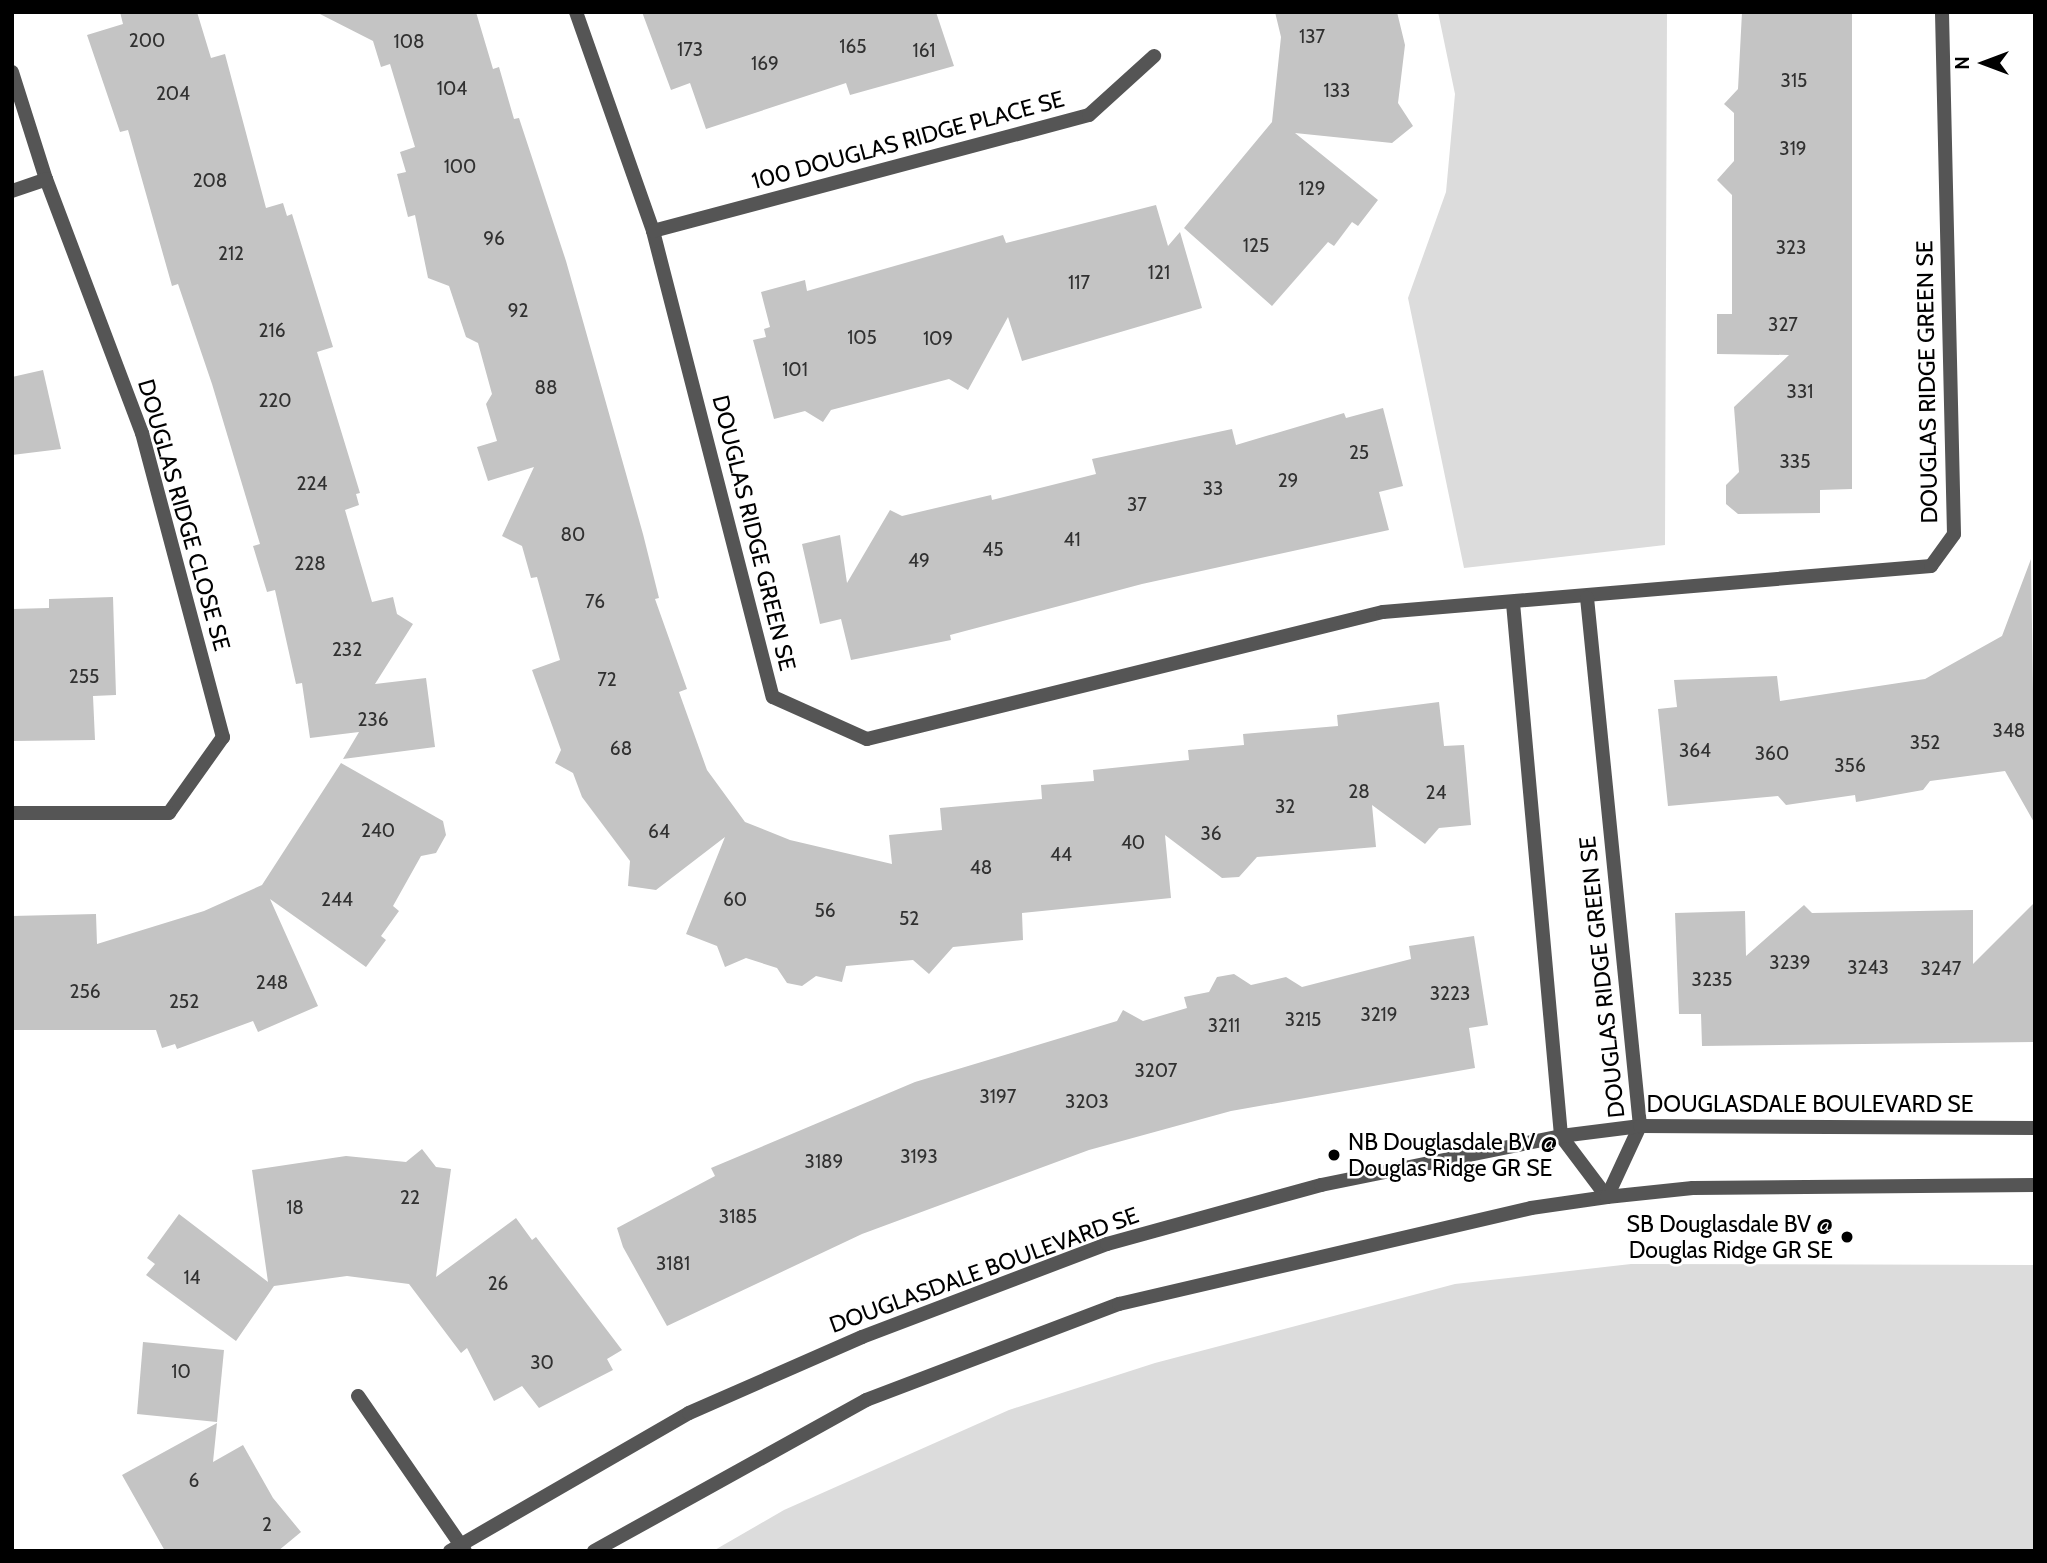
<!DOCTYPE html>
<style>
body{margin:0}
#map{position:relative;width:2047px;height:1563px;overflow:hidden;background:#fff;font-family:Cabin,sans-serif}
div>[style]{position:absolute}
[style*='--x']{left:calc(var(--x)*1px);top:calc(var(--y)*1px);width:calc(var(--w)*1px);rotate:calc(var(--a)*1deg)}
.green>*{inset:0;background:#dcdcdc}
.building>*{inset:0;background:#c4c4c4}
.minor>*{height:14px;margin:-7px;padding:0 7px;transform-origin:7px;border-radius:7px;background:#555}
.tertiary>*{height:14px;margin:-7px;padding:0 7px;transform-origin:7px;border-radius:7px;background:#555}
.dots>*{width:19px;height:19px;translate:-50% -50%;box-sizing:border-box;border:4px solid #fff;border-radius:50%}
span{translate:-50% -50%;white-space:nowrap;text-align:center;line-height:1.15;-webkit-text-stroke:5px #fff;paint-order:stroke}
.number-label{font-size:19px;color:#313131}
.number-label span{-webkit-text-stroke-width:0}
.street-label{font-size:23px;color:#000}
.poi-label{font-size:23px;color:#000}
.left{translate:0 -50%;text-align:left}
.right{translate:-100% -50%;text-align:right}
.frame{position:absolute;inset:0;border:14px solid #000;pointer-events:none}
.north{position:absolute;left:1949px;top:28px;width:70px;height:70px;-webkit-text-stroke:5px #fff;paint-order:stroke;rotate:270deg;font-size:19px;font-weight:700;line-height:28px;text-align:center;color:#000}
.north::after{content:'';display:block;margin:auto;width:24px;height:32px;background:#000;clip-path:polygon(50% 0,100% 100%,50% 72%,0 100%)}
</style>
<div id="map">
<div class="green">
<div style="clip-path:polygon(1438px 12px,1667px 12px,1665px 545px,1464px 568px,1408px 298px,1446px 192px,1455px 94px)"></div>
<div style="clip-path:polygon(1631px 1264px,2035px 1265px,2035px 1551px,713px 1551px,784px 1510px,1009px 1410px,1155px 1363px,1455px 1284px)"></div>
</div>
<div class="building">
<div style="clip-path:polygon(120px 12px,197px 12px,211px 58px,225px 54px,266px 208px,283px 203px,287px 216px,292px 214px,333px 347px,317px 352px,360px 493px,356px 494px,359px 505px,345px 510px,372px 602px,393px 597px,397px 614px,413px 624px,375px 684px,426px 678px,435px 747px,343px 759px,359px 732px,310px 738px,302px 683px,296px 684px,275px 590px,267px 592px,253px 546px,260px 544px,212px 384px,178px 284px,172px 286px,128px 130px,120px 132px,87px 35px,123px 24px)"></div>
<div style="clip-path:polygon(316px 12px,476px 12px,493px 69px,499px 67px,514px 119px,519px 118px,566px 261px,643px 534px,659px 598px,655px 599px,687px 689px,679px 692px,707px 770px,745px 822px,790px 840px,892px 864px,889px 835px,942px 830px,940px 808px,1042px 799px,1041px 785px,1094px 781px,1093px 770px,1189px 760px,1188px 750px,1244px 745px,1243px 734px,1338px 726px,1337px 715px,1439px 702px,1444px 746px,1464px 745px,1471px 825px,1439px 828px,1425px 844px,1372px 805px,1376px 847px,1257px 857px,1239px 877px,1222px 878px,1165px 835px,1171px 898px,1022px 913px,1023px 940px,953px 947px,929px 974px,913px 960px,846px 966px,842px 982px,816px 976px,802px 986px,787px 983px,777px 968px,746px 958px,725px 967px,717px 946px,686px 934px,725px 837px,656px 890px,628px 886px,630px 861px,582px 797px,573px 773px,555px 763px,561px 750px,532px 670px,560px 660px,537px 577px,531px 578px,522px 546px,502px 536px,534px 467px,488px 481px,477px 447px,497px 441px,486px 404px,492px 394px,478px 343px,466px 337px,449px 286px,428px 278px,415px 215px,408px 217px,397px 174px,406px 172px,400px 152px,415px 147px,390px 64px,381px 67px,373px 41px)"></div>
<div style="clip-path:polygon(642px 12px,936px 12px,954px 66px,850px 95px,846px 83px,706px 129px,690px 83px,671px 90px)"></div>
<div style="clip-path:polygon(1275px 12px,1397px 12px,1405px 45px,1398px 103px,1413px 126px,1392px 143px,1295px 133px,1378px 200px,1358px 226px,1352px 222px,1334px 246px,1328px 242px,1272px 306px,1184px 228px,1272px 122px,1281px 37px)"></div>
<div style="clip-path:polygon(1742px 12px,1852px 12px,1852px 489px,1820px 490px,1820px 513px,1738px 514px,1726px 504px,1726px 485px,1739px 472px,1734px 407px,1789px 355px,1717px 354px,1717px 314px,1732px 314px,1732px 195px,1717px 180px,1734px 161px,1734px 113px,1724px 104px,1738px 89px)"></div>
<div style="clip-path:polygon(1156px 205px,1168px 246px,1180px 232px,1202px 308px,1022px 361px,1008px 317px,968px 390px,949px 379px,831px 410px,823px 422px,805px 411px,774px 419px,753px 340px,766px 337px,764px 329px,770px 327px,761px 292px,805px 280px,807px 291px,1003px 235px,1006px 243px)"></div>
<div style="clip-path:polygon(43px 370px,61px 449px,12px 455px,12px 377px)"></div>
<div style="clip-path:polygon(1383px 408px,1403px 486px,1379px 492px,1389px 530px,1142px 584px,950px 635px,951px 640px,851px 660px,841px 619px,820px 624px,802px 544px,840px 535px,847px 583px,890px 510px,902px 516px,991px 495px,992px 500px,1096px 474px,1092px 459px,1232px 429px,1236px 445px,1344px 413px,1346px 418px)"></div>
<div style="clip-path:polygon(2031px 559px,2035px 824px,2005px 771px,1930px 781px,1923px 790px,1856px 802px,1855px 795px,1786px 805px,1778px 796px,1668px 806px,1658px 709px,1677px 707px,1674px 680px,1777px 676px,1780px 701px,1925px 679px,2002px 636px)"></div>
<div style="clip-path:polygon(113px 597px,116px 695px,93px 696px,95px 740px,12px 741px,12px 609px,49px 608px,49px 599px)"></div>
<div style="clip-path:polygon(341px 763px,443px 821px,446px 835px,436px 853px,421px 856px,393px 906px,399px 911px,381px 936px,386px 940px,366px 967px,270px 899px,318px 1006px,258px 1032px,253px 1021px,177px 1049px,175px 1044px,162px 1048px,156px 1030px,12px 1030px,12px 916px,96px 914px,97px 944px,204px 911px,262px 885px)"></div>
<div style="clip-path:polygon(2035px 902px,2035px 1042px,1702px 1046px,1701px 1014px,1679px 1014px,1675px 913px,1745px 911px,1746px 956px,1804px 905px,1812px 913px,1973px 910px,1973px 964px)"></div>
<div style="clip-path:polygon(1474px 936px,1488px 1025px,1469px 1028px,1475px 1068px,1231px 1111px,1089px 1150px,862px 1234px,667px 1326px,623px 1247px,617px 1228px,715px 1176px,711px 1168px,915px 1082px,1117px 1021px,1123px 1010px,1143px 1021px,1187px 1008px,1184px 997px,1209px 992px,1217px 977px,1234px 974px,1251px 985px,1286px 977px,1302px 987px,1411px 959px,1409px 946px)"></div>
<div style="clip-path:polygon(422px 1149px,436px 1167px,451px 1169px,436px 1277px,516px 1218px,532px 1240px,536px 1237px,622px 1350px,607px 1359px,613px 1370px,539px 1408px,522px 1386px,494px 1401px,467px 1348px,461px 1353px,409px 1284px,347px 1276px,274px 1286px,236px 1341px,146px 1275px,155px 1264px,147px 1258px,179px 1214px,268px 1282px,252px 1170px,346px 1156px,406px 1162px)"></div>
<div style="clip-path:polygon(143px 1342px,224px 1350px,217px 1422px,137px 1414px)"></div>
<div style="clip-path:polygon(217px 1423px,213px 1462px,243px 1445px,273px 1498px,301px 1532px,278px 1551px,165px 1551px,122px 1475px)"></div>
</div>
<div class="minor">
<div style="--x:576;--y:12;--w:232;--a:70.6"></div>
<div style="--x:653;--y:231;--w:481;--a:75.6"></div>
<div style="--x:773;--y:697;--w:103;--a:24.1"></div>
<div style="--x:867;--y:739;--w:531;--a:-13.83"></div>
<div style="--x:1383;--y:612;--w:550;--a:-4.8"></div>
<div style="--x:1931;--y:566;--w:39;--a:-54"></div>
<div style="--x:1954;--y:534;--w:522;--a:-91.32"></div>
<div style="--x:12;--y:72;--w:112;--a:72.4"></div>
<div style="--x:46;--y:179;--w:272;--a:69.3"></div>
<div style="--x:142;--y:433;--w:315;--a:75.1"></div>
<div style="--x:223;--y:737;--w:93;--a:125.4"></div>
<div style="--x:169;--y:813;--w:157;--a:180"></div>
<div style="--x:12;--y:191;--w:36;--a:-19"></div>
<div style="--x:653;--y:231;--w:451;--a:-14.9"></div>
<div style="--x:1089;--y:115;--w:88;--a:-42.2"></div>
<div style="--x:1513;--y:603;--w:535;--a:84.85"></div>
<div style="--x:1561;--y:1136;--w:76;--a:53"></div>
<div style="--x:1607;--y:1197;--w:78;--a:-65.1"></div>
<div style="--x:1640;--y:1126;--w:531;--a:-95.73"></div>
<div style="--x:358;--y:1396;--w:188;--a:55.4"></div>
</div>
<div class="tertiary">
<div style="--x:450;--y:1551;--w:276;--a:-30"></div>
<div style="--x:689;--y:1413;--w:189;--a:-23.7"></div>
<div style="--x:862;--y:1337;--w:262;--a:-20.8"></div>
<div style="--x:1107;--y:1244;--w:222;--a:-15.4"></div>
<div style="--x:1321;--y:1185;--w:245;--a:-11.5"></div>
<div style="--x:1561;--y:1136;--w:80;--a:-7.2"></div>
<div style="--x:1640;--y:1126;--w:395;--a:0.3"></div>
<div style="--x:594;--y:1551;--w:311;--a:-29"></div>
<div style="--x:866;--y:1400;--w:271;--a:-20.8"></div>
<div style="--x:1119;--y:1304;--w:423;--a:-13.1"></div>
<div style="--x:1531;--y:1208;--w:77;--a:-8.2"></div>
<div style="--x:1607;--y:1197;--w:86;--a:-6"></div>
<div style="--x:1693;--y:1188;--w:342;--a:-0.5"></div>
</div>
<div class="dots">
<div style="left:1334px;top:1155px;background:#000"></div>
<div style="left:1847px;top:1237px;background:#000"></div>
</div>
<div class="number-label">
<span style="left:1312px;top:37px">137</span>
<span style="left:147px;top:41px">200</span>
<span style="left:409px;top:42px">108</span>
<span style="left:853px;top:47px">165</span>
<span style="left:690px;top:50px">173</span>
<span style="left:924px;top:51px">161</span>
<span style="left:765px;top:64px">169</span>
<span style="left:1794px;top:81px">315</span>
<span style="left:452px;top:89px">104</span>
<span style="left:1337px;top:91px">133</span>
<span style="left:173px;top:94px">204</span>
<span style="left:1793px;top:149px">319</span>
<span style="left:460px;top:167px">100</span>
<span style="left:210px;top:181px">208</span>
<span style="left:1312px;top:189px">129</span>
<span style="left:494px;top:239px">96</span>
<span style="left:1256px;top:246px">125</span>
<span style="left:1791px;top:248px">323</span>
<span style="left:231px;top:254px">212</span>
<span style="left:1159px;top:273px">121</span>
<span style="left:1079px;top:283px">117</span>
<span style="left:518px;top:311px">92</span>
<span style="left:1783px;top:325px">327</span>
<span style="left:272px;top:331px">216</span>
<span style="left:862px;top:338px">105</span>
<span style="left:938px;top:339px">109</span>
<span style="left:795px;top:370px">101</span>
<span style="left:546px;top:388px">88</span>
<span style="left:1800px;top:392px">331</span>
<span style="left:275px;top:401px">220</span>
<span style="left:1359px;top:453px">25</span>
<span style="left:1795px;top:462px">335</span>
<span style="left:1288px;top:481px">29</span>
<span style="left:312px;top:484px">224</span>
<span style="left:1213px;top:489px">33</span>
<span style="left:1137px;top:505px">37</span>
<span style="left:573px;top:535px">80</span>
<span style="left:1072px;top:540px">41</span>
<span style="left:993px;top:550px">45</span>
<span style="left:919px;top:561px">49</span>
<span style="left:310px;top:564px">228</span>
<span style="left:595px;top:602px">76</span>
<span style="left:347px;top:650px">232</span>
<span style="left:84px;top:677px">255</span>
<span style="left:607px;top:680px">72</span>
<span style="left:373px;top:720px">236</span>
<span style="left:2009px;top:731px">348</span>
<span style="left:1925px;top:743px">352</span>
<span style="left:621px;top:749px">68</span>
<span style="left:1695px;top:751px">364</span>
<span style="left:1772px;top:754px">360</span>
<span style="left:1850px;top:766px">356</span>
<span style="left:1359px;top:792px">28</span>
<span style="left:1436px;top:793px">24</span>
<span style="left:1285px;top:807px">32</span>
<span style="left:378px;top:831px">240</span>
<span style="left:659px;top:832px">64</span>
<span style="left:1211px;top:834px">36</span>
<span style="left:1133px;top:843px">40</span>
<span style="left:1061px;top:855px">44</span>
<span style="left:981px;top:868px">48</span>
<span style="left:337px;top:900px">244</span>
<span style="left:735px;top:900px">60</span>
<span style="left:825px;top:911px">56</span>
<span style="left:909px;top:919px">52</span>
<span style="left:1790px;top:963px">3239</span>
<span style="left:1868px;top:968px">3243</span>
<span style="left:1941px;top:969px">3247</span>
<span style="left:1712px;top:980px">3235</span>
<span style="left:272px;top:983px">248</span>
<span style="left:85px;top:992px">256</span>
<span style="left:1450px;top:994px">3223</span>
<span style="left:184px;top:1002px">252</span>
<span style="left:1379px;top:1015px">3219</span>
<span style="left:1303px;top:1020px">3215</span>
<span style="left:1224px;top:1026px">3211</span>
<span style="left:1156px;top:1071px">3207</span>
<span style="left:998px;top:1097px">3197</span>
<span style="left:1087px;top:1102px">3203</span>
<span style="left:919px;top:1157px">3193</span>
<span style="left:824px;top:1162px">3189</span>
<span style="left:410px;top:1198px">22</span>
<span style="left:295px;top:1208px">18</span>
<span style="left:738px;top:1217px">3185</span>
<span style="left:673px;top:1264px">3181</span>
<span style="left:192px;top:1278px">14</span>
<span style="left:498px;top:1284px">26</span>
<span style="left:542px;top:1363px">30</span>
<span style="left:181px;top:1372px">10</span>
<span style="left:194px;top:1481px">6</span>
<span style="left:267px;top:1525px">2</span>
</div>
<div class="street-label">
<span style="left:908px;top:140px;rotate:-15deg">100 DOUGLAS RIDGE PLACE SE</span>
<span style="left:1927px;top:382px;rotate:-91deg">DOUGLAS RIDGE GREEN SE</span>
<span style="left:184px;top:515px;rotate:74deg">DOUGLAS RIDGE CLOSE SE</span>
<span style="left:754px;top:533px;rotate:76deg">DOUGLAS RIDGE GREEN SE</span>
<span style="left:1602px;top:977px;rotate:-96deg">DOUGLAS RIDGE GREEN SE</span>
<span style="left:1810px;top:1104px">DOUGLASDALE BOULEVARD SE</span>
<span style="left:984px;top:1270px;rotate:-20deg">DOUGLASDALE BOULEVARD SE</span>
</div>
<div class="poi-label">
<span class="left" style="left:1348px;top:1155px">NB Douglasdale BV @<br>Douglas Ridge GR SE</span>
<span class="right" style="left:1833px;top:1237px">SB Douglasdale BV @<br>Douglas Ridge GR SE</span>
</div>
<div class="frame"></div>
<div class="north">N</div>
</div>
